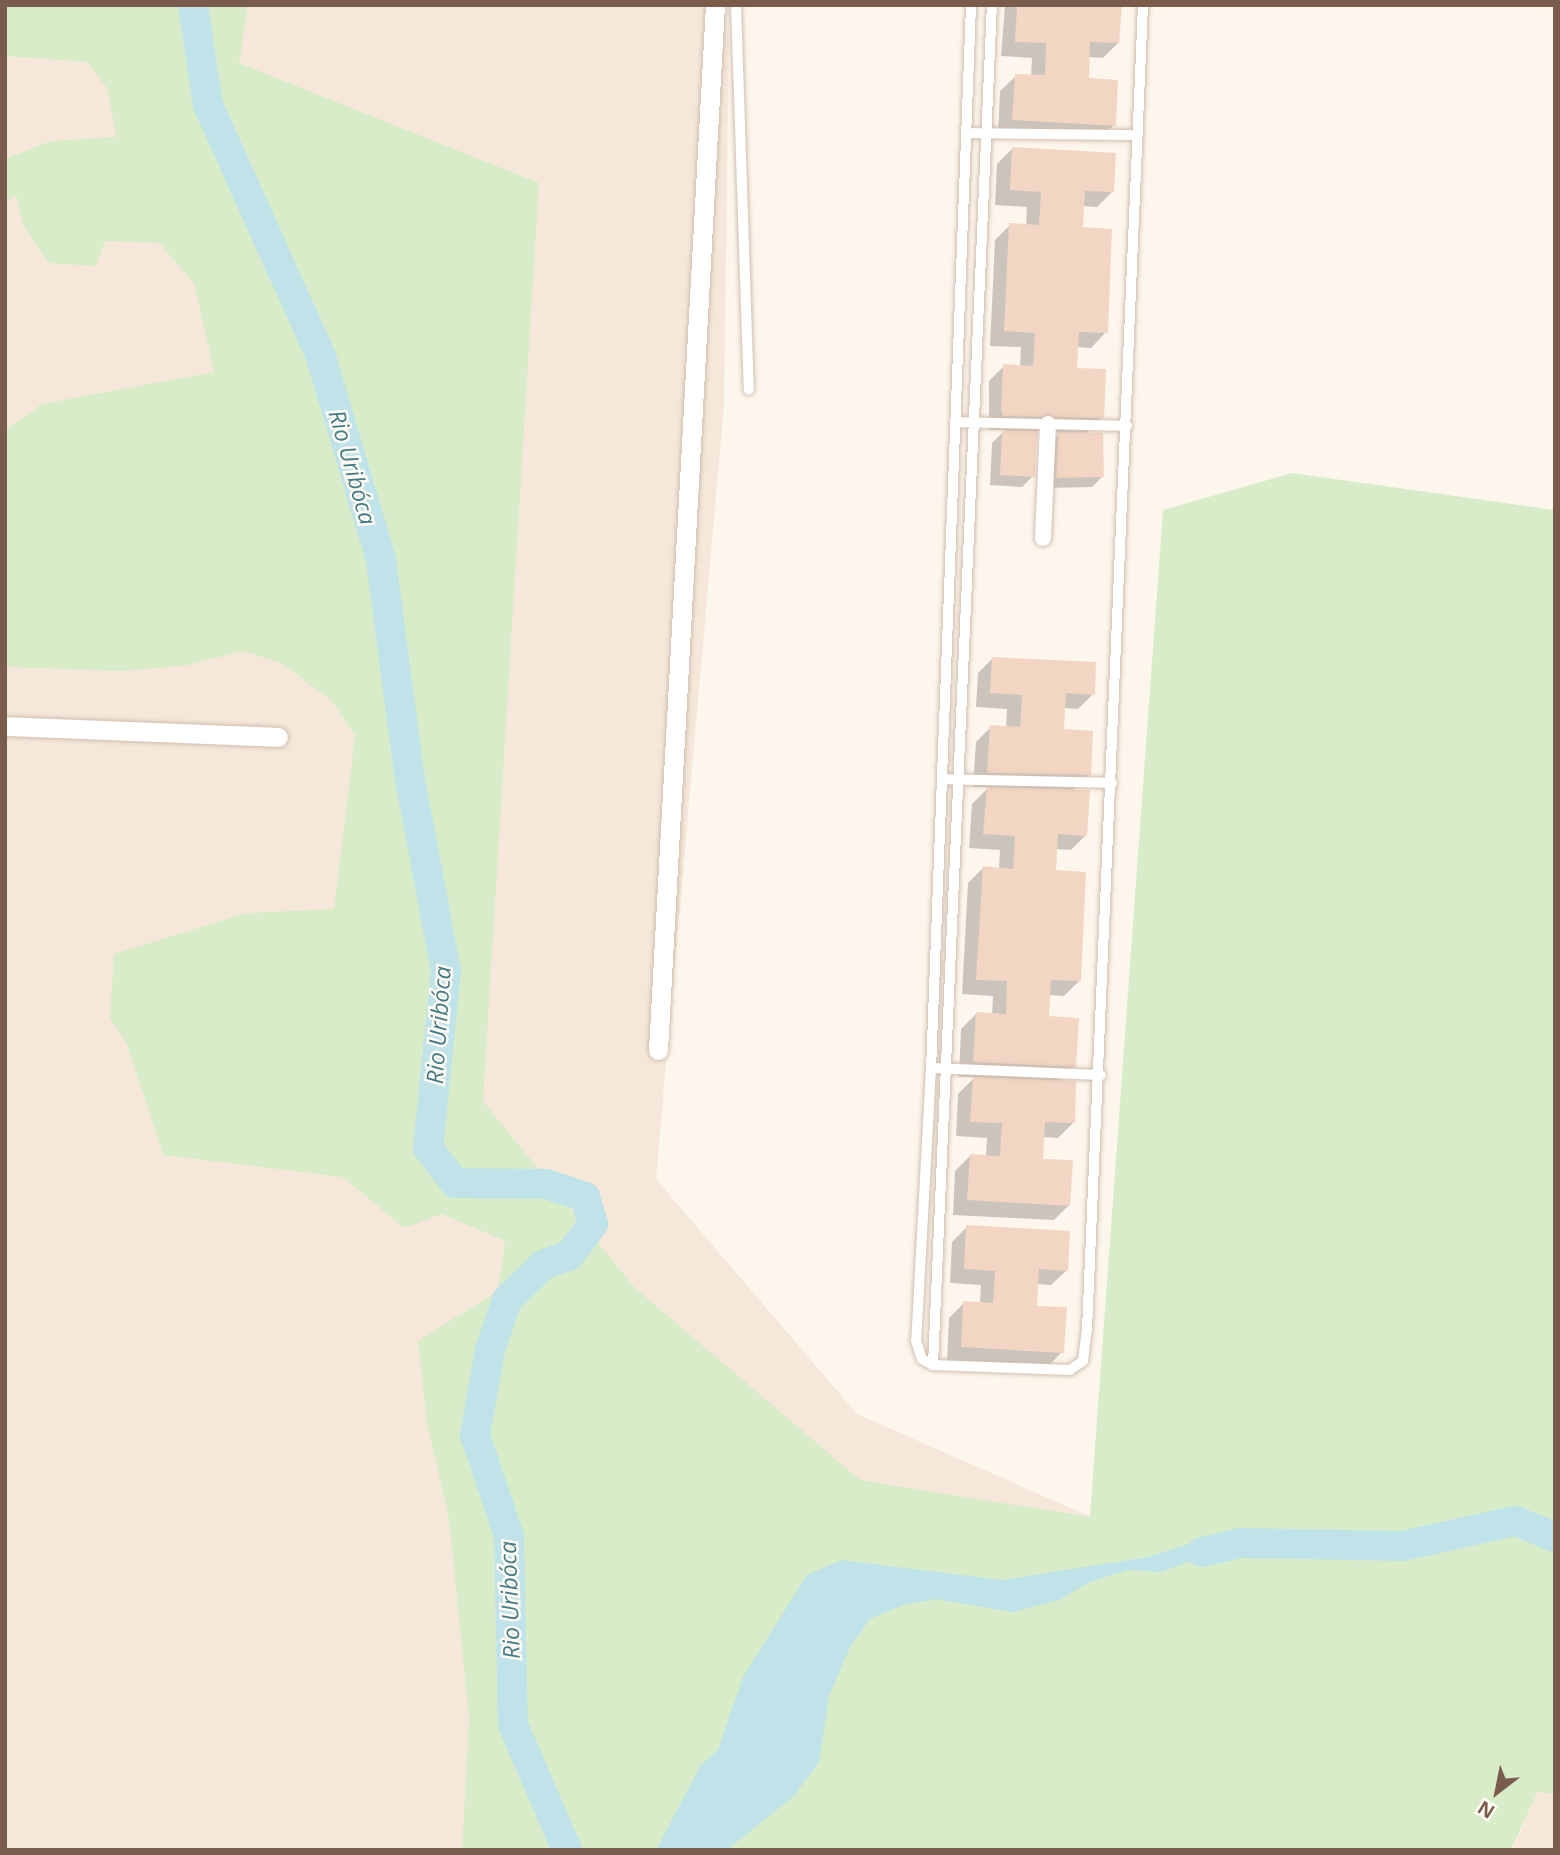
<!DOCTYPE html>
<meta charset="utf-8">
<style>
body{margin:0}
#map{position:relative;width:1560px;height:1855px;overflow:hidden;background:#fdf6ec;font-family:"Open Sans",sans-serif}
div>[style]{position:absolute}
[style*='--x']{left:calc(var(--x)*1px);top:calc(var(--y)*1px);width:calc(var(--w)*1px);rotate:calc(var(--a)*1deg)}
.residential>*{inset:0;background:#f5e8da}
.green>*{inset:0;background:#d8ecc9}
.water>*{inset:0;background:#bfe3e8}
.shadow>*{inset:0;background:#0003}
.river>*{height:30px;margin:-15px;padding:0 15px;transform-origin:15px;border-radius:15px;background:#bfe3e8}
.building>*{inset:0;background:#f3d5c3}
.roads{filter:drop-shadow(0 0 2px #d1beb0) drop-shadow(0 0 2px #d1beb0)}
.service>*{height:10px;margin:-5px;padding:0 5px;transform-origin:5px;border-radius:5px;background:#fff}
.pedestrian>*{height:16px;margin:-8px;padding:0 8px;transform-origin:8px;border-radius:8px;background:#fff}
.minor>*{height:19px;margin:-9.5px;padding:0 9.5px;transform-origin:9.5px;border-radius:9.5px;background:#fff}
span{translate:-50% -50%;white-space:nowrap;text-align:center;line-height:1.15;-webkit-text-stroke:5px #fffaf3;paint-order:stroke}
.water-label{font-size:23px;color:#437c86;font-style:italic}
.frame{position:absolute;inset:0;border:7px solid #7a5c4d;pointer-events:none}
.north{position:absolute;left:1462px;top:1757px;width:70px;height:70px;-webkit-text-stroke:5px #fffaf3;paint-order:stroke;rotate:212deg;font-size:19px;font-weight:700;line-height:28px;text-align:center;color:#7a5c4d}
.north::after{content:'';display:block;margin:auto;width:24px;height:32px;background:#7a5c4d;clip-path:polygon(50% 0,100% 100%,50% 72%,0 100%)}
</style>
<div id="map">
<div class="residential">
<div style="clip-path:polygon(5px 5px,702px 5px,729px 35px,724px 405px,656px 1179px,857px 1414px,1091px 1517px,626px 1850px,5px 1850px)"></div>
<div style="clip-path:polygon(1538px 1790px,1555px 1796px,1555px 1850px,1512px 1850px)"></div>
</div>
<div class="green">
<div style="clip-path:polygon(5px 5px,248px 5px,239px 63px,539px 183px,483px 1101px,634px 1287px,860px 1480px,1090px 1517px,1163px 510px,1292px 473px,1555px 510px,1555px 1795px,1538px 1791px,1511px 1850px,462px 1850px,469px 1719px,449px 1519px,427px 1423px,418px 1341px,498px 1291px,505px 1241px,442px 1214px,404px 1228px,343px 1177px,163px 1155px,127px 1044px,110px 1018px,114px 954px,247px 913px,334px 909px,355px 736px,331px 700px,281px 663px,243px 651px,183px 666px,122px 671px,5px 667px,5px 430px,42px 404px,214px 372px,194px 283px,159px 243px,105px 241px,96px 266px,49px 263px,23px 225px,16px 195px,5px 202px,5px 159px,51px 141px,116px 137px,108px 90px,88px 62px,5px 56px)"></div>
</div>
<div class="water">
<div style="clip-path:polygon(1198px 1541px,1240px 1543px,1161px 1572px,1128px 1570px,1090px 1582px,1059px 1600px,1013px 1612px,936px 1599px,900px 1606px,870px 1619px,850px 1647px,829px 1696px,819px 1762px,794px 1796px,727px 1850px,656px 1850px,701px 1765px,718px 1750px,743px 1677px,807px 1575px,841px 1560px,1002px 1580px,1148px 1557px)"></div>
</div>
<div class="shadow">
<div style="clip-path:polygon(1005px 5px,1120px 5px,1118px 43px,1103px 58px,1088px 57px,1087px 80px,1114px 125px,1099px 140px,998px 134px,1000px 91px,1016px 76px,1031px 77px,1032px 58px,1001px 56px)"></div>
<div style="clip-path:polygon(1012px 149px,1112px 192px,1097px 207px,1082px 206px,1081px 229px,1106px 332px,1091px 348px,1076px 347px,1075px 369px,1102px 417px,1085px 434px,1103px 476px,1092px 487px,1046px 488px,1048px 445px,1061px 432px,1035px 431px,1033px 476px,1022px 487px,990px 485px,992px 443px,1005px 430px,989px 430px,989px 381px,1004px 366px,1020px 367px,1021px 347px,990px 346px,995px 240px,1010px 225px,1026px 226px,1027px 207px,995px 205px,997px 164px)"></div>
<div style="clip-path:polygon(993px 658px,1093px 694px,1078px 709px,1063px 708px,1062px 731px,1089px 774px,1072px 791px,1086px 835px,1071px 850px,1056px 849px,1055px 872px,1079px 981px,1064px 996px,1049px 995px,1048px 1018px,1075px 1066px,1058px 1082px,1073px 1123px,1058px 1138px,1043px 1137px,1042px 1160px,1069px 1205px,1054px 1220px,953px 1215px,955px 1171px,970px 1156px,986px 1157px,987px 1138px,956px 1136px,958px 1094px,975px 1077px,959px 1077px,961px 1029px,976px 1014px,992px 1015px,993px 996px,962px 994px,968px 883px,983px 868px,999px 869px,1000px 850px,969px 848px,972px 804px,989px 787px,973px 787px,976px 742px,991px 727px,1006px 728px,1007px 709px,976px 707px,978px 673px)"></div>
<div style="clip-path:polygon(967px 1227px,1067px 1270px,1051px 1285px,1036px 1284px,1035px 1307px,1062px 1352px,1047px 1367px,947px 1362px,949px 1318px,964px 1303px,980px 1304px,981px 1285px,950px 1283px,952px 1242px)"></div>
</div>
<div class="river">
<div style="--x:193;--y:5;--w:101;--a:81.5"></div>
<div style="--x:208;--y:105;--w:276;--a:65.8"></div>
<div style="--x:321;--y:357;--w:212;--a:73.5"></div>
<div style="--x:381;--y:560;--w:221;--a:82.5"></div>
<div style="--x:410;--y:779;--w:195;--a:79.4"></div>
<div style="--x:446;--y:971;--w:178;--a:95.8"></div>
<div style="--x:428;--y:1148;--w:44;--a:52.4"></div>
<div style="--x:455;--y:1183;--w:91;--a:0.6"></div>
<div style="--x:546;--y:1184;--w:41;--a:18.4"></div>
<div style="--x:585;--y:1197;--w:28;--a:73"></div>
<div style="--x:593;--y:1224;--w:39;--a:127"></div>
<div style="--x:570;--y:1255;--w:29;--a:160"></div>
<div style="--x:543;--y:1265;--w:50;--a:135.8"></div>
<div style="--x:507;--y:1300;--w:53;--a:108.8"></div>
<div style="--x:490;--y:1350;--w:86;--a:100"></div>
<div style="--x:475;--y:1435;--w:107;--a:71.4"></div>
<div style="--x:509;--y:1536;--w:189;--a:88.8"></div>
<div style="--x:513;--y:1725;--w:136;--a:66.6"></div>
<div style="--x:1202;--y:1552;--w:39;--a:-13"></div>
<div style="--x:1240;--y:1543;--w:162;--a:1.1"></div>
<div style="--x:1402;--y:1546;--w:116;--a:-12.5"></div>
<div style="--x:1515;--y:1521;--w:43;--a:21.8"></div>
</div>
<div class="building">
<div style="clip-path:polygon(1017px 5px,1122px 5px,1119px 43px,1090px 42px,1089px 78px,1118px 80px,1116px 126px,1012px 120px,1015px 74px,1045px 75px,1046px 43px,1015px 42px)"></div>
<div style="clip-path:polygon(1012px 147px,1116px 153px,1114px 192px,1085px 191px,1083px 227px,1112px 229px,1108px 333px,1079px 332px,1077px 368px,1106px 369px,1104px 418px,1003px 416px,1001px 410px,1003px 364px,1033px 366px,1035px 333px,1004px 331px,1009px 223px,1039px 225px,1041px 192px,1010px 190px)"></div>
<div style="clip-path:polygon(1002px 431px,1037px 431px,1035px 477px,1000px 475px)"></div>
<div style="clip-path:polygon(1058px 432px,1103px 433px,1104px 477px,1056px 478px)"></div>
<div style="clip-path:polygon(992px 657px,1096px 662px,1095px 695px,1066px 693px,1064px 729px,1093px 731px,1091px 775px,987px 773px,990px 725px,1020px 727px,1022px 695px,990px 693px)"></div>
<div style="clip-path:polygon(987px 787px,1090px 790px,1087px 836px,1058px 834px,1056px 870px,1086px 872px,1081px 981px,1051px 980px,1049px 1016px,1079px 1018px,1076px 1067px,973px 1062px,976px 1012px,1006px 1014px,1007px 981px,976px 980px,983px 866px,1013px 869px,1015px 836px,983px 834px)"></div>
<div style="clip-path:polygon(973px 1077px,1076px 1081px,1075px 1123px,1045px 1122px,1043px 1159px,1073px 1160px,1070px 1206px,967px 1200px,970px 1154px,1000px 1156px,1002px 1123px,970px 1122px)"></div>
<div style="clip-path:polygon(966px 1225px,1070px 1231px,1068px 1271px,1039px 1269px,1037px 1306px,1067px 1307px,1064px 1353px,961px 1347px,963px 1301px,993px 1303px,995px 1271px,964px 1269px)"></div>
</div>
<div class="roads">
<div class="service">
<div style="--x:736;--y:5;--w:385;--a:88.1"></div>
<div style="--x:971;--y:5;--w:1064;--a:92.15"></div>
<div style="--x:931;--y:1068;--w:273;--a:93.1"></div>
<div style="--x:916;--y:1341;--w:19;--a:72"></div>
<div style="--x:922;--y:1359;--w:13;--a:29"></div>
<div style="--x:933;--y:1365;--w:137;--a:2.1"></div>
<div style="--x:1070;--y:1370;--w:16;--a:-35"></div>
<div style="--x:1083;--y:1361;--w:31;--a:-83"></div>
<div style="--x:1087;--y:1330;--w:1326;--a:-87.58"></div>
<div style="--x:967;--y:133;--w:171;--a:0.7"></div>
<div style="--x:956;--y:422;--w:171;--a:1.3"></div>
<div style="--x:942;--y:779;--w:170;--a:1.3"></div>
<div style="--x:931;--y:1068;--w:170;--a:2.4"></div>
<div style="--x:933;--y:1365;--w:1361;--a:-87.52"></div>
</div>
<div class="pedestrian">
<div style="--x:1043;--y:538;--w:114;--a:-87.5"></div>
</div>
<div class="minor">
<div style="--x:5;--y:726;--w:273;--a:2.3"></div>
<div style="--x:658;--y:1050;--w:1047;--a:-86.88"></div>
</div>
</div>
<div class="water-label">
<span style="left:353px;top:467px;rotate:74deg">Rio Uribóca</span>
<span style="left:438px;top:1025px;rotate:-86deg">Rio Uribóca</span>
<span style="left:509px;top:1600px;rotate:-92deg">Rio Uribóca</span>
</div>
<div class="frame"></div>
<div class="north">N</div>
</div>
